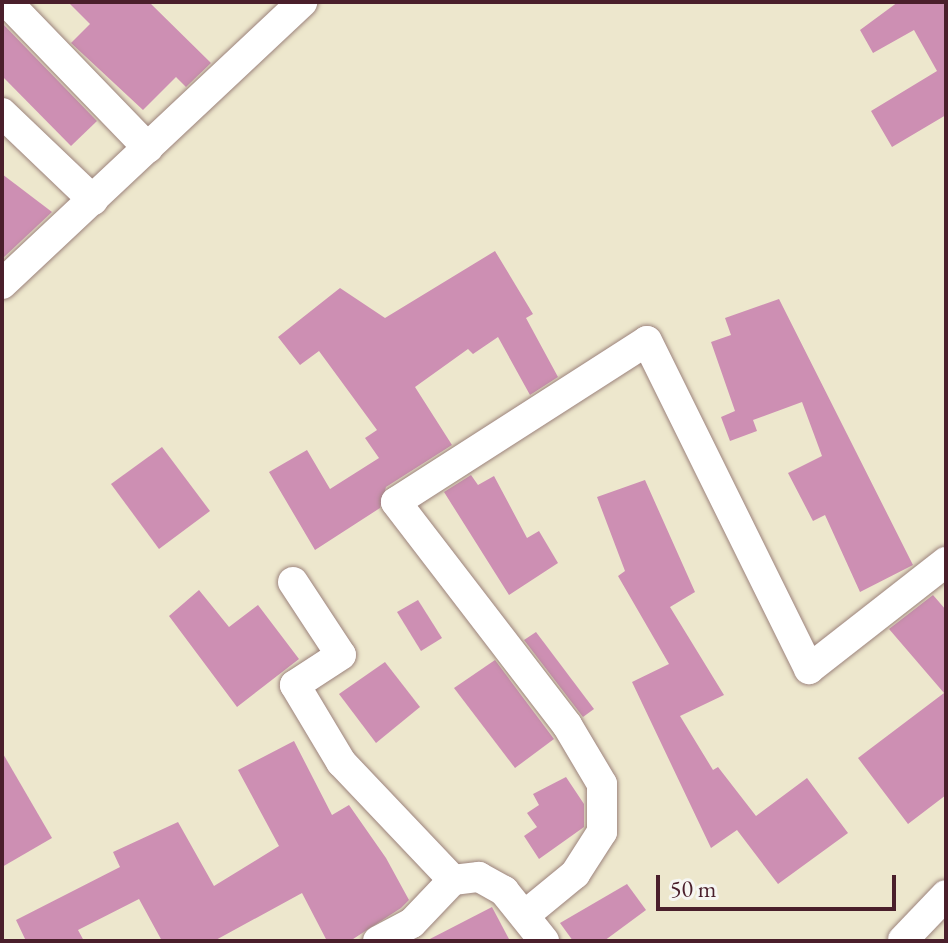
<!DOCTYPE html>
<style>
body{margin:0}
#map{position:relative;width:948px;height:943px;overflow:hidden;background:#ede7cd;font-family:"EB Garamond",serif}
div>[style]{position:absolute}
[style*='--x']{left:calc(var(--x)*1px);top:calc(var(--y)*1px);width:calc(var(--w)*1px);rotate:calc(var(--a)*1deg)}
.building>*{inset:0;background:#cd8fb3}
.roads{filter:drop-shadow(0 0 2px #9c837c) drop-shadow(0 0 2px #9c837c)}
.minor>*{height:30px;margin:-15px;padding:0 15px;transform-origin:15px;border-radius:15px;background:#fff}
span{translate:-50% -50%;white-space:nowrap;text-align:center;line-height:1.15;-webkit-text-stroke:7px #f6f6f2;paint-order:stroke}
.frame{position:absolute;inset:0;border:4px solid #4a1f2b;pointer-events:none}
.scale{position:absolute;left:656px;top:875px;width:240px;height:36px;box-sizing:border-box;border:4px solid #4a1f2b;border-top:0;padding-left:10px;font-size:24px;line-height:28px;white-space:nowrap;color:#4a1f2b;-webkit-text-stroke:6px #f6f6f2;paint-order:stroke}
</style>
<div id="map">
<div class="building">
<div style="clip-path:polygon(68px 2px,149px 2px,211px 63px,186px 87px,176px 77px,143px 110px,71px 43px,90px 24px)"></div>
<div style="clip-path:polygon(898px 2px,946px 2px,946px 115px,892px 147px,871px 111px,937px 71px,914px 30px,873px 53px,860px 30px)"></div>
<div style="clip-path:polygon(2px 23px,97px 121px,71px 146px,2px 76px)"></div>
<div style="clip-path:polygon(2px 174px,52px 212px,2px 259px)"></div>
<div style="clip-path:polygon(495px 251px,533px 314px,526px 318px,558px 377px,530px 395px,498px 337px,473px 354px,468px 349px,415px 387px,452px 445px,386px 487px,380px 508px,315px 550px,269px 472px,307px 450px,330px 489px,379px 458px,365px 438px,377px 430px,319px 351px,300px 365px,278px 337px,340px 288px,385px 318px)"></div>
<div style="clip-path:polygon(779px 299px,913px 565px,860px 592px,825px 515px,813px 521px,788px 473px,822px 456px,802px 402px,753px 420px,757px 431px,730px 441px,721px 417px,735px 411px,711px 342px,731px 335px,725px 318px)"></div>
<div style="clip-path:polygon(162px 447px,210px 511px,159px 549px,111px 484px)"></div>
<div style="clip-path:polygon(471px 475px,478px 485px,494px 476px,527px 538px,539px 531px,558px 563px,509px 595px,444px 492px)"></div>
<div style="clip-path:polygon(645px 480px,695px 592px,670px 607px,724px 695px,680px 716px,713px 770px,718px 767px,756px 816px,807px 778px,848px 833px,778px 884px,737px 830px,711px 848px,632px 682px,669px 664px,618px 576px,625px 571px,597px 497px)"></div>
<div style="clip-path:polygon(199px 590px,229px 627px,258px 605px,299px 659px,237px 707px,169px 616px)"></div>
<div style="clip-path:polygon(933px 595px,946px 610px,946px 795px,908px 824px,858px 758px,944px 693px,889px 629px)"></div>
<div style="clip-path:polygon(418px 600px,442px 638px,421px 651px,397px 612px)"></div>
<div style="clip-path:polygon(536px 632px,594px 709px,583px 717px,524px 640px)"></div>
<div style="clip-path:polygon(495px 660px,554px 739px,515px 768px,454px 688px)"></div>
<div style="clip-path:polygon(385px 662px,420px 707px,376px 743px,339px 694px)"></div>
<div style="clip-path:polygon(294px 741px,332px 815px,349px 805px,386px 858px,409px 900px,401px 908px,350px 941px,327px 941px,302px 893px,214px 941px,162px 941px,139px 899px,78px 930px,84px 941px,26px 941px,16px 920px,120px 867px,113px 852px,178px 822px,214px 886px,279px 846px,238px 770px)"></div>
<div style="clip-path:polygon(2px 752px,52px 838px,2px 867px)"></div>
<div style="clip-path:polygon(566px 777px,584px 804px,584px 827px,539px 859px,524px 836px,537px 827px,527px 813px,539px 805px,533px 794px)"></div>
<div style="clip-path:polygon(627px 884px,646px 910px,604px 941px,573px 941px,560px 923px)"></div>
<div style="clip-path:polygon(492px 907px,510px 941px,426px 941px)"></div>
</div>
<div class="roads">
<div class="minor">
<div style="--x:7;--y:2;--w:203;--a:46"></div>
<div style="--x:2;--y:113;--w:126;--a:43.7"></div>
<div style="--x:2;--y:284;--w:412;--a:-43.2"></div>
<div style="--x:293;--y:582;--w:87;--a:56.7"></div>
<div style="--x:341;--y:655;--w:55;--a:146.9"></div>
<div style="--x:295;--y:685;--w:90;--a:59.1"></div>
<div style="--x:341;--y:762;--w:163;--a:46.5"></div>
<div style="--x:525;--y:915;--w:65;--a:-39.4"></div>
<div style="--x:575;--y:874;--w:50;--a:-57.3"></div>
<div style="--x:602;--y:832;--w:48;--a:-90"></div>
<div style="--x:602;--y:784;--w:69;--a:-120.7"></div>
<div style="--x:567;--y:725;--w:281;--a:-127.5"></div>
<div style="--x:396;--y:502;--w:298;--a:-32.7"></div>
<div style="--x:647;--y:341;--w:366;--a:63.7"></div>
<div style="--x:809;--y:669;--w:174;--a:-38"></div>
<div style="--x:903;--y:940;--w:62;--a:-46.3"></div>
<div style="--x:378;--y:941;--w:38;--a:-28"></div>
<div style="--x:412;--y:923;--w:59;--a:-46.4"></div>
<div style="--x:453;--y:880;--w:26;--a:-7"></div>
<div style="--x:479;--y:877;--w:29;--a:29"></div>
<div style="--x:504;--y:891;--w:64;--a:51.3"></div>
</div>
</div>
<div class="frame"></div>
<div class="scale">50 m</div>
</div>
